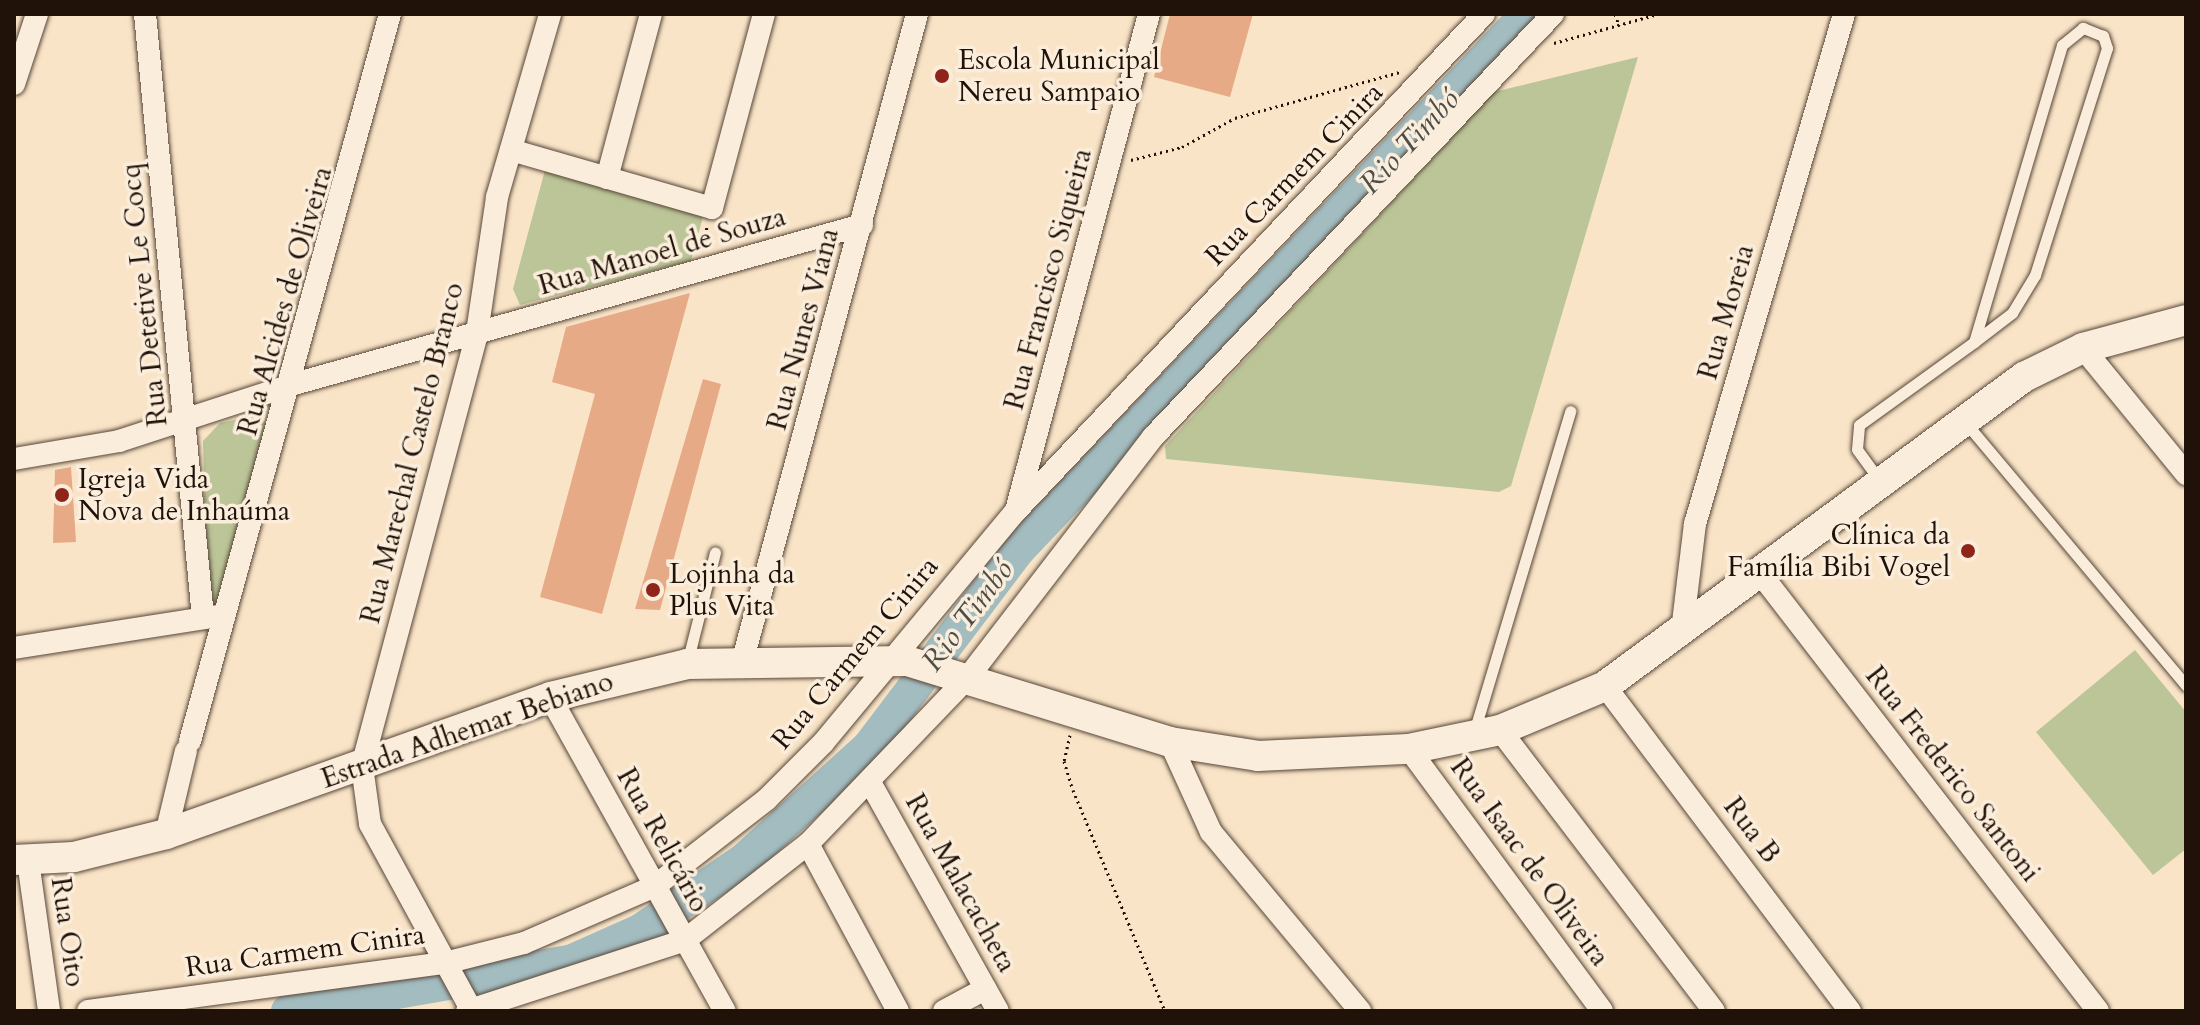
<!DOCTYPE html>
<meta charset="utf-8">
<style>
body{margin:0}
#map{position:relative;width:2200px;height:1025px;overflow:hidden;background:#f9e4c7;font-family:Cardo,serif}
div>[style]{position:absolute}
[style*='--x']{left:calc(var(--x)*1px);top:calc(var(--y)*1px);width:calc(var(--w)*1px);rotate:calc(var(--a)*1deg)}
.green>*{inset:0;background:#bbc597}
.river>*{height:34px;margin:-17px;padding:0 17px;transform-origin:17px;border-radius:17px;background:#a3bcc0}
.building>*{inset:0;background:#e7aa86}
.path>*{height:3px;margin-top:-1.5px;transform-origin:0;background:repeating-linear-gradient(90deg,#211209 0 2px,transparent 0 6px)}
.roads{filter:drop-shadow(0 0 2px #574638) drop-shadow(0 0 2px #574638)}
.service>*{height:11px;margin:-5.5px;padding:0 5.5px;transform-origin:5.5px;border-radius:5.5px;background:#fbeddb}
.minor>*{height:22px;margin:-11px;padding:0 11px;transform-origin:11px;border-radius:11px;background:#fbeddb}
.secondary>*{height:30px;margin:-15px;padding:0 15px;transform-origin:15px;border-radius:15px;background:#fbeddb}
.dots>*{width:22px;height:22px;translate:-50% -50%;box-sizing:border-box;border:4px solid #fbeddb;border-radius:50%}
span{translate:-50% -50%;white-space:nowrap;text-align:center;line-height:1.15;-webkit-text-stroke:7px #fbeddb;paint-order:stroke}
.poi-label{font-size:28px;color:#211209}
.left{translate:0 -50%;text-align:left}
.right{translate:-100% -50%;text-align:right}
.street-label{font-size:28px;color:#211209}
.water-label{font-size:30px;color:#4e4e49;font-style:italic}
.frame{position:absolute;inset:0;border:16px solid #211209;pointer-events:none}
</style>
<div id="map">
<div class="green">
<div style="clip-path:polygon(1638px 57px,1511px 486px,1499px 492px,1166px 459px,1165px 446px,1494px 92px)"></div>
<div style="clip-path:polygon(545px 170px,704px 213px,691px 261px,520px 305px,513px 289px)"></div>
<div style="clip-path:polygon(257px 415px,267px 424px,220px 599px,213px 602px,207px 598px,203px 441px,220px 423px)"></div>
<div style="clip-path:polygon(2135px 650px,2186px 712px,2186px 849px,2153px 875px,2036px 732px)"></div>
</div>
<div class="river">
<div style="--x:288;--y:1011;--w:286;--a:-9.9"></div>
<div style="--x:570;--y:962;--w:77;--a:-23.9"></div>
<div style="--x:640;--y:931;--w:126;--a:-34.3"></div>
<div style="--x:744;--y:860;--w:169;--a:-42.1"></div>
<div style="--x:869;--y:747;--w:248;--a:-52.9"></div>
<div style="--x:1019;--y:549;--w:738;--a:-46.48"></div>
</div>
<div class="building">
<div style="clip-path:polygon(1170px 14px,1253px 14px,1230px 97px,1154px 77px)"></div>
<div style="clip-path:polygon(690px 293px,602px 614px,540px 597px,595px 394px,552px 382px,566px 327px)"></div>
<div style="clip-path:polygon(703px 379px,721px 384px,660px 610px,635px 609px)"></div>
<div style="clip-path:polygon(71px 467px,76px 542px,53px 543px,55px 470px)"></div>
</div>
<div class="path">
<div style="--x:1615;--y:14;--w:12;--a:70"></div>
<div style="--x:1554;--y:43;--w:108;--a:-15.6"></div>
<div style="--x:1131;--y:160;--w:53;--a:-14.3"></div>
<div style="--x:1182;--y:147;--w:60;--a:-28.7"></div>
<div style="--x:1235;--y:118;--w:171;--a:-15.6"></div>
<div style="--x:703;--y:247;--w:20;--a:-79"></div>
<div style="--x:1070;--y:735;--w:27;--a:103"></div>
<div style="--x:1064;--y:761;--w:30;--a:73"></div>
<div style="--x:1073;--y:790;--w:239;--a:67.4"></div>
</div>
<div class="roads">
<div class="service">
<div style="--x:1965;--y:422;--w:344;--a:50"></div>
<div style="--x:1880;--y:481;--w:39;--a:-126"></div>
<div style="--x:1857;--y:449;--w:24;--a:-85"></div>
<div style="--x:1859;--y:425;--w:142;--a:-35.8"></div>
<div style="--x:1974;--y:342;--w:48;--a:-37.3"></div>
<div style="--x:2012;--y:313;--w:44;--a:-58.8"></div>
<div style="--x:2035;--y:275;--w:238;--a:-72.4"></div>
<div style="--x:2107;--y:48;--w:13;--a:-108"></div>
<div style="--x:2103;--y:36;--w:22;--a:-158"></div>
<div style="--x:2083;--y:28;--w:27;--a:141"></div>
<div style="--x:2062;--y:45;--w:310;--a:106.5"></div>
<div style="--x:687;--y:663;--w:114;--a:-75.8"></div>
<div style="--x:1474;--y:732;--w:335;--a:-73.3"></div>
</div>
<div class="minor">
<div style="--x:145;--y:14;--w:607;--a:84.51"></div>
<div style="--x:14;--y:84;--w:74;--a:-71.8"></div>
<div style="--x:511;--y:150;--w:209;--a:16.1"></div>
<div style="--x:712;--y:208;--w:201;--a:-75"></div>
<div style="--x:607;--y:178;--w:170;--a:-75"></div>
<div style="--x:2083;--y:348;--w:163;--a:50.7"></div>
<div style="--x:14;--y:459;--w:107;--a:-9.7"></div>
<div style="--x:119;--y:441;--w:184;--a:-18"></div>
<div style="--x:294;--y:384;--w:590;--a:-15.64"></div>
<div style="--x:1017;--y:507;--w:510;--a:-75.01"></div>
<div style="--x:1760;--y:573;--w:553;--a:52.34"></div>
<div style="--x:1682;--y:631;--w:108;--a:-83.1"></div>
<div style="--x:1695;--y:524;--w:531;--a:-73.71"></div>
<div style="--x:14;--y:648;--w:206;--a:-8.9"></div>
<div style="--x:743;--y:659;--w:668;--a:-74.9"></div>
<div style="--x:1605;--y:686;--w:407;--a:53"></div>
<div style="--x:550;--y:697;--w:359;--a:60.9"></div>
<div style="--x:1500;--y:730;--w:353;--a:52.7"></div>
<div style="--x:190;--y:741;--w:754;--a:-74.62"></div>
<div style="--x:1170;--y:742;--w:99;--a:65.5"></div>
<div style="--x:1211;--y:832;--w:233;--a:50.2"></div>
<div style="--x:1409;--y:749;--w:325;--a:53.6"></div>
<div style="--x:871;--y:784;--w:260;--a:60.8"></div>
<div style="--x:166;--y:834;--w:85;--a:-76.5"></div>
<div style="--x:808;--y:844;--w:190;--a:61.7"></div>
<div style="--x:28;--y:861;--w:151;--a:82"></div>
<div style="--x:88;--y:1011;--w:360;--a:-7.7"></div>
<div style="--x:445;--y:963;--w:81;--a:-14.2"></div>
<div style="--x:524;--y:943;--w:143;--a:-23.5"></div>
<div style="--x:655;--y:886;--w:142;--a:-37.8"></div>
<div style="--x:767;--y:799;--w:79;--a:-45"></div>
<div style="--x:823;--y:743;--w:300;--a:-50.3"></div>
<div style="--x:1015;--y:512;--w:684;--a:-46.72"></div>
<div style="--x:467;--y:1011;--w:229;--a:-18"></div>
<div style="--x:685;--y:940;--w:156;--a:-38"></div>
<div style="--x:808;--y:844;--w:233;--a:-46.2"></div>
<div style="--x:969;--y:676;--w:302;--a:-52.4"></div>
<div style="--x:1153;--y:437;--w:582;--a:-46.6"></div>
<div style="--x:472;--y:1011;--w:213;--a:-118.6"></div>
<div style="--x:370;--y:824;--w:59;--a:-97.9"></div>
<div style="--x:362;--y:766;--w:448;--a:-75.1"></div>
<div style="--x:477;--y:333;--w:137;--a:-81.6"></div>
<div style="--x:497;--y:197;--w:191;--a:-73.8"></div>
<div style="--x:944;--y:1011;--w:47;--a:-28.2"></div>
</div>
<div class="secondary">
<div style="--x:14;--y:860;--w:60;--a:-2.9"></div>
<div style="--x:74;--y:857;--w:95;--a:-14"></div>
<div style="--x:166;--y:834;--w:408;--a:-19.6"></div>
<div style="--x:550;--y:697;--w:141;--a:-13.5"></div>
<div style="--x:687;--y:664;--w:220;--a:-0.8"></div>
<div style="--x:907;--y:661;--w:275;--a:17.1"></div>
<div style="--x:1170;--y:742;--w:89;--a:9"></div>
<div style="--x:1258;--y:756;--w:151;--a:-2.7"></div>
<div style="--x:1409;--y:749;--w:93;--a:-11.8"></div>
<div style="--x:1500;--y:730;--w:114;--a:-22.7"></div>
<div style="--x:1605;--y:686;--w:521;--a:-36.41"></div>
<div style="--x:2024;--y:377;--w:66;--a:-26.2"></div>
<div style="--x:2083;--y:348;--w:107;--a:-15.2"></div>
</div>
</div>
<div class="dots">
<div style="left:942px;top:76px;background:#8f2418"></div>
<div style="left:62px;top:495px;background:#8f2418"></div>
<div style="left:1968px;top:551px;background:#8f2418"></div>
<div style="left:653px;top:590px;background:#8f2418"></div>
</div>
<div class="poi-label">
<span class="left" style="left:958px;top:76px">Escola Municipal<br>Nereu Sampaio</span>
<span class="left" style="left:78px;top:495px">Igreja Vida<br>Nova de Inhaúma</span>
<span class="right" style="left:1950px;top:551px">Clínica da<br>Família Bibi Vogel</span>
<span class="left" style="left:669px;top:590px">Lojinha da<br>Plus Vita</span>
</div>
<div class="street-label">
<span style="left:1294px;top:174px;rotate:-46deg">Rua Carmem Cinira</span>
<span style="left:662px;top:251px;rotate:-16deg">Rua Manoel de Souza</span>
<span style="left:1048px;top:279px;rotate:-75deg">Rua Francisco Siqueira</span>
<span style="left:144px;top:295px;rotate:-96deg">Rua Detetive Le Cocq</span>
<span style="left:285px;top:301px;rotate:-74deg">Rua Alcides de Oliveira</span>
<span style="left:1726px;top:312px;rotate:-74deg">Rua Moreia</span>
<span style="left:803px;top:329px;rotate:-75deg">Rua Nunes Viana</span>
<span style="left:412px;top:453px;rotate:-76deg">Rua Marechal Castelo Branco</span>
<span style="left:855px;top:653px;rotate:-50deg">Rua Carmem Cinira</span>
<span style="left:467px;top:730px;rotate:-19deg">Estrada Adhemar Bebiano</span>
<span style="left:1953px;top:774px;rotate:52deg">Rua Frederico Santoni</span>
<span style="left:1752px;top:830px;rotate:53deg">Rua B</span>
<span style="left:663px;top:840px;rotate:61deg">Rua Relicário</span>
<span style="left:1530px;top:862px;rotate:54deg">Rua Isaac de Oliveira</span>
<span style="left:961px;top:883px;rotate:61deg">Rua Malacacheta</span>
<span style="left:68px;top:932px;rotate:82deg">Rua Oito</span>
<span style="left:305px;top:951px;rotate:-8deg">Rua Carmem Cinira</span>
</div>
<div class="water-label">
<span style="left:1410px;top:142px;rotate:-47deg">Rio Timbó</span>
<span style="left:968px;top:616px;rotate:-53deg">Rio Timbó</span>
</div>
<div class="frame"></div>
</div>
